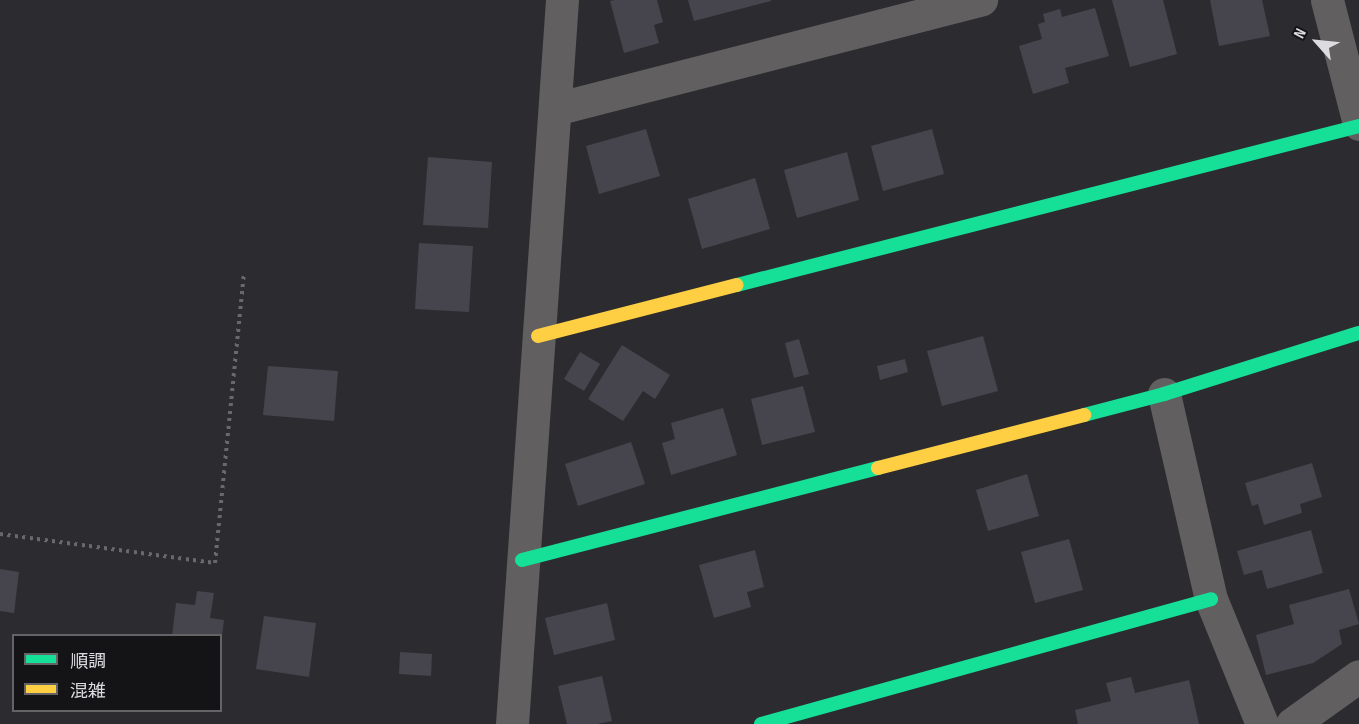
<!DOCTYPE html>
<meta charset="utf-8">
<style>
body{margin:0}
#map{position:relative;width:1359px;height:724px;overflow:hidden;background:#2c2c30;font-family:"Sofia Sans Condensed","Noto Sans JP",sans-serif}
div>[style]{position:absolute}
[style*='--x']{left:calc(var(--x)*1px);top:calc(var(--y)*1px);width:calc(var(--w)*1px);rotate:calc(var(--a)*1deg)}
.building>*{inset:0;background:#46444d}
.path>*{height:4px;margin-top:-2px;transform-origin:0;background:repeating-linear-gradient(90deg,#69696a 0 3px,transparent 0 7.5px)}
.street>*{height:33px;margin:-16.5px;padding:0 16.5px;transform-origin:16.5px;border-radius:16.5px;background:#615f60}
.fast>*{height:14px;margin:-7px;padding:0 7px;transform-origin:7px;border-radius:7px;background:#16e098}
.slow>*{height:14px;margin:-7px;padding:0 7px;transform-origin:7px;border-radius:7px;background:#ffcf43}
span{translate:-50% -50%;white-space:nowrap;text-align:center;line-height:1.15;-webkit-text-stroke:4.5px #141416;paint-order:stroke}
.legend{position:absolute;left:12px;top:634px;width:210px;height:78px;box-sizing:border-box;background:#141416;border:2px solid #646467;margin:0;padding:8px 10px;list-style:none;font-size:18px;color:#dcdce0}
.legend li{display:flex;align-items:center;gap:12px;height:30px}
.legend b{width:30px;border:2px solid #646467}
.north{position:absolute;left:1287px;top:12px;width:60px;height:60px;-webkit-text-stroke:4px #141416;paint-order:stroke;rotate:297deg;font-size:16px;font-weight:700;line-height:24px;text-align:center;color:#dcdce0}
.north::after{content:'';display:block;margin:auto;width:21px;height:27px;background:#dcdce0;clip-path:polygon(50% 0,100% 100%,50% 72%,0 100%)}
</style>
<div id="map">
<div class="building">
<div style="clip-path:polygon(615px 0,657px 0,663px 22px,654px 25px,659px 43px,624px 53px,610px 1px)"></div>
<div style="clip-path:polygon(688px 0,771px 0,771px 1px,694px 21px)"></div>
<div style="clip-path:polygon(1112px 0,1163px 0,1177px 54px,1130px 67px)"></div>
<div style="clip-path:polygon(1210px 0,1262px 0,1270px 36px,1219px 46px)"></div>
<div style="clip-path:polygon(1095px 8px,1109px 56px,1065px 68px,1069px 83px,1033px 94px,1019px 46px,1042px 39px,1038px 24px,1045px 22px,1043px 14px,1060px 9px,1062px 17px)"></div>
<div style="clip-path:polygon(646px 129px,660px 176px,599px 194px,586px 146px)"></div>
<div style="clip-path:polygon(932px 129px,944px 174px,883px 191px,871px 146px)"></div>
<div style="clip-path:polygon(847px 152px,859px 200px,797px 218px,784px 170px)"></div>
<div style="clip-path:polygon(428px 157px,492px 162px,488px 228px,423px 225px)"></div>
<div style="clip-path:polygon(755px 178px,770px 229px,702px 249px,688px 199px)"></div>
<div style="clip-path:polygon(419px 243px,473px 246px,469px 312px,415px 309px)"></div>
<div style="clip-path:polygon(983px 336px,998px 391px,942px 406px,927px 351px)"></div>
<div style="clip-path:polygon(799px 339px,809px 374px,794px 378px,785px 343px)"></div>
<div style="clip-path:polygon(622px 345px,670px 375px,655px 399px,643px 391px,623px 421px,588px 399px)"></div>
<div style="clip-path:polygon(580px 352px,600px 364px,584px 391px,564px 379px)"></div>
<div style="clip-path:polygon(905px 359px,908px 372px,880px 380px,877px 366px)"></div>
<div style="clip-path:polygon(268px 366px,338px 371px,334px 421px,263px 415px)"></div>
<div style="clip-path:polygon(803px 386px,815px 432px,762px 445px,751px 399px)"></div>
<div style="clip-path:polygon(723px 408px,737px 455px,671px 475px,662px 443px,675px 439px,671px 423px)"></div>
<div style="clip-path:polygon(631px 442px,645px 484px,578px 506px,565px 464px)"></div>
<div style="clip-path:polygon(1312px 463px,1322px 497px,1300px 504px,1302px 513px,1264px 525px,1258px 504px,1252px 506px,1245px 483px)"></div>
<div style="clip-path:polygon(1027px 474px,1039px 516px,988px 531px,976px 490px)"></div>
<div style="clip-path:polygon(1311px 530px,1323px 573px,1267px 589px,1262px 570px,1244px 575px,1237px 551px)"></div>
<div style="clip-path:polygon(1069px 539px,1083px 590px,1035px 603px,1021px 552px)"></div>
<div style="clip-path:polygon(755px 550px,764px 587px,747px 592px,751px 607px,714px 618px,699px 565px)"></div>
<div style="clip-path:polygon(0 569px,19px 572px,14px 613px,0 611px)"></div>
<div style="clip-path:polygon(1349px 589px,1359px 624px,1339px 630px,1342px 644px,1313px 663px,1266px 675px,1256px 635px,1294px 624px,1289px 605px)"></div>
<div style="clip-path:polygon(197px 591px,214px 593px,210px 618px,224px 620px,222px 636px,172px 636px,176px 603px,195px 605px)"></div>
<div style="clip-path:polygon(607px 603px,615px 640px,554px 655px,545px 618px)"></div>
<div style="clip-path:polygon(264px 616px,316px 623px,309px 677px,256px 669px)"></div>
<div style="clip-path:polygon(400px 652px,432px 654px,431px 676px,399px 674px)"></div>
<div style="clip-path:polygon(602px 676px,612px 721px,597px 724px,567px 724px,558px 686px)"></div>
<div style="clip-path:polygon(1131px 677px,1135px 693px,1189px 680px,1199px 724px,1078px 724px,1075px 710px,1111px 701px,1106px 683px)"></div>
</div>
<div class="path">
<div style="--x:0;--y:534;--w:217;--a:7.7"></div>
<div style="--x:215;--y:563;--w:292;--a:-84.3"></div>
</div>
<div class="street">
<div style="--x:1327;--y:0;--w:128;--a:75.5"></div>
<div style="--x:555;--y:109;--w:440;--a:-14.4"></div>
<div style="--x:1164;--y:394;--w:210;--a:77.1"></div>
<div style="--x:1211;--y:599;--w:135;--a:67.8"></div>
<div style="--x:512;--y:724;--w:726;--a:-86.05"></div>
<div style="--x:1292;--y:724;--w:82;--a:-35.6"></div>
</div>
<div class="fast">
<div style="--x:737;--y:285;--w:642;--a:-14.34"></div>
<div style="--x:1084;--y:415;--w:83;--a:-14.7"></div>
<div style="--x:1164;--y:394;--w:204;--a:-17.4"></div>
<div style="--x:522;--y:560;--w:368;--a:-14.5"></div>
<div style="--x:761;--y:724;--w:467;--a:-15.5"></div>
</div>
<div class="slow">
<div style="--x:538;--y:336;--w:205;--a:-14.4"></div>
<div style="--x:878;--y:468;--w:213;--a:-14.4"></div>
</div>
<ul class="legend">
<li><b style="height:8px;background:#16e098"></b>順調</li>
<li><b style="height:8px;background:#ffcf43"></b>混雑</li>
</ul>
<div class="north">N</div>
</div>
